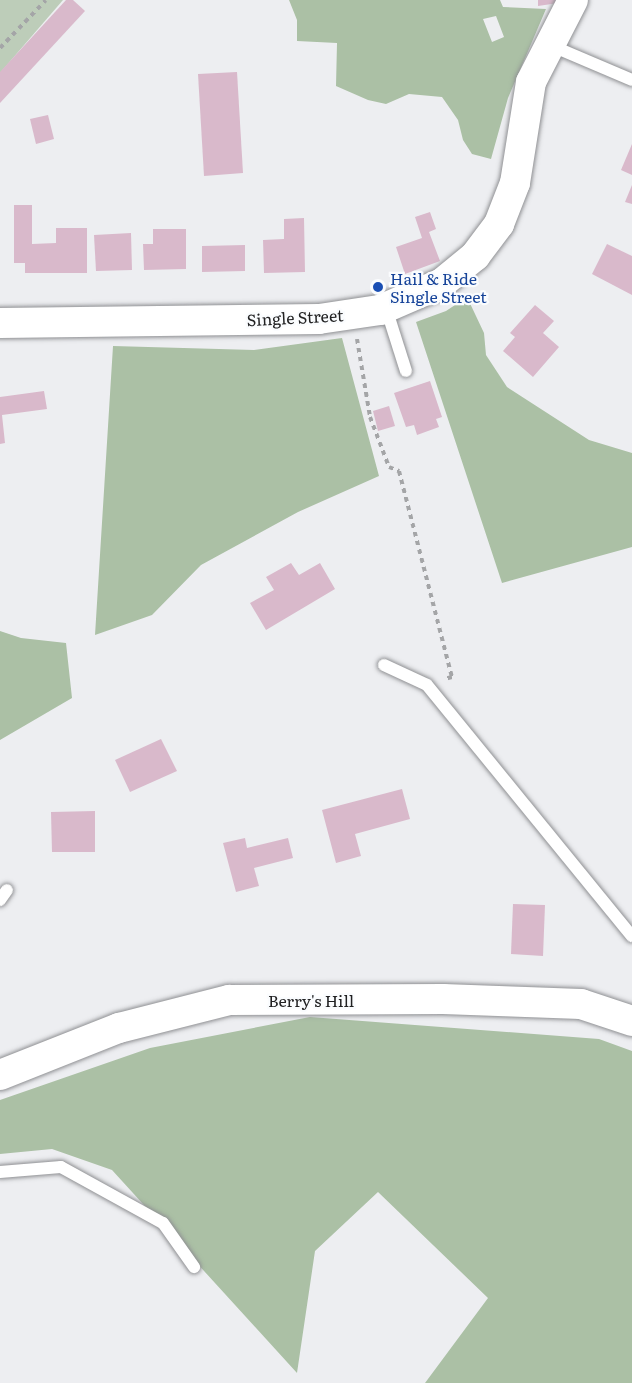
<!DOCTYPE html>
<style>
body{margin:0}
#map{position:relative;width:632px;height:1383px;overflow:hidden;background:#edeef1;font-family:Literata,serif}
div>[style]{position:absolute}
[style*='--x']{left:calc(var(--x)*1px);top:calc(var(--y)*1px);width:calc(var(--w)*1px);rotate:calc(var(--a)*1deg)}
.green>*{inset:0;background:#bdcdb9}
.forest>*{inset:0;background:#abc0a5}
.building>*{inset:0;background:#d9b9cb}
.path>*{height:4px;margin-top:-2px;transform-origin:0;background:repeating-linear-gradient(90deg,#a4a5a7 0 4.5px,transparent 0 9px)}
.roads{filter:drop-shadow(0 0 2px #8f9093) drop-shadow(0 0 2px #8f9093)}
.service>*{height:12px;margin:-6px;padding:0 6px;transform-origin:6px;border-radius:6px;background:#fff}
.tertiary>*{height:30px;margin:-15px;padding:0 15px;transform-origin:15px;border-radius:15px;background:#fff}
.dots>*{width:16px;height:16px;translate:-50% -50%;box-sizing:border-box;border:3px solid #fafcfe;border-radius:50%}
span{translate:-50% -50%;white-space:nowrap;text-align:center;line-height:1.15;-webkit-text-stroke:4.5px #fafcfe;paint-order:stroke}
.transit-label{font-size:16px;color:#164399}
.left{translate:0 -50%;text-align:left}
.street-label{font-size:16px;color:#212122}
</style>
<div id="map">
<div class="green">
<div style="clip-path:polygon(0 0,63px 0,0 73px)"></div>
</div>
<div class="forest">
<div style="clip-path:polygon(evenodd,289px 0,500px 0,503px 7px,546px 9px,508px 98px,491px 159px,472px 154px,463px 140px,458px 120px,442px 97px,409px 94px,386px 104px,368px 100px,336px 86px,337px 43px,297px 41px,297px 20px,289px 0,496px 16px,504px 37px,492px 42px,483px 19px,496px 16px)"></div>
<div style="clip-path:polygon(467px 297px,484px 333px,486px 355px,507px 387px,589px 440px,632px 453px,632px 547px,502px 583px,416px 322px,446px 311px)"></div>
<div style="clip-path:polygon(342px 338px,379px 476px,298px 512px,201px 565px,152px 615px,95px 635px,113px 346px,254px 350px)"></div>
<div style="clip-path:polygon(0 631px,21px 638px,66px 643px,72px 698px,0 740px)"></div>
<div style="clip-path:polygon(310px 1017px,599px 1039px,632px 1051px,632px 1383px,425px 1383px,488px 1298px,378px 1192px,315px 1251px,297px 1373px,112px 1170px,52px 1149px,0 1154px,0 1100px,150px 1048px)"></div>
</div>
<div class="building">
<div style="clip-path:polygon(66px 0,73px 0,85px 11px,0 103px,0 72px)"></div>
<div style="clip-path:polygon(538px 0,564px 0,565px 2px,538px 6px)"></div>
<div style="clip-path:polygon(237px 72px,243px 173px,204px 176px,198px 74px)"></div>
<div style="clip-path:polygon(48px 115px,54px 139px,36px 144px,30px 119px)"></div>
<div style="clip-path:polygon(632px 144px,632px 175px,621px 170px)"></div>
<div style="clip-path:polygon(632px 185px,632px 204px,625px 202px)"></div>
<div style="clip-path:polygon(14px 205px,32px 205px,32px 244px,56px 243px,56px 228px,87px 228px,87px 273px,25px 273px,25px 263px,14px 263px)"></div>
<div style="clip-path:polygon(430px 212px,436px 229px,429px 232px,440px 261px,405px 274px,396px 247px,422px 238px,415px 217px)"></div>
<div style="clip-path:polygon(304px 218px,305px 272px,264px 273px,263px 240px,284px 239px,284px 219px)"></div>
<div style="clip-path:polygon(153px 229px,186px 229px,186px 269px,144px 270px,143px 244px,153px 244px)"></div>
<div style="clip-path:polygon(131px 233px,132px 270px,96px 271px,94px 235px)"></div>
<div style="clip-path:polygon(607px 244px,632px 256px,632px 295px,592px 274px)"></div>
<div style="clip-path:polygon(245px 245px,245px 271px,202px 272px,202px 246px)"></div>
<div style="clip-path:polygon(535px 305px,554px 321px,543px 333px,559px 347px,533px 377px,503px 351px,515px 337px,510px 333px)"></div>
<div style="clip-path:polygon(430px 381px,442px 417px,436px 419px,439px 427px,417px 435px,414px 425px,406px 427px,394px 393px)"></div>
<div style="clip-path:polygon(44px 391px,47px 409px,2px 415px,5px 443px,0 444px,0 397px)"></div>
<div style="clip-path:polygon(389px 406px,395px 426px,378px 431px,373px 411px)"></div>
<div style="clip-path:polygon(291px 563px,299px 575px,320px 563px,335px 589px,266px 630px,250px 603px,274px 590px,266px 577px)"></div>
<div style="clip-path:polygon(161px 739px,177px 771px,130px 792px,115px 760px)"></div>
<div style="clip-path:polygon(402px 789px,410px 819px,355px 834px,361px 856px,336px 863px,322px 810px)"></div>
<div style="clip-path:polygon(95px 811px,95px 852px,52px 852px,51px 812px)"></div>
<div style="clip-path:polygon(245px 838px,247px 848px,288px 838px,293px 858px,254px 868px,259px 886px,236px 892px,223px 843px)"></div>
<div style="clip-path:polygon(513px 904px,545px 905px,543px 956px,511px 954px)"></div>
</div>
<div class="path">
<div style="--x:0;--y:48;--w:66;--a:-46.2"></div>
<div style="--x:357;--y:339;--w:79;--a:80.5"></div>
<div style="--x:370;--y:417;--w:53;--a:69.2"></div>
<div style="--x:389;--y:467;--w:11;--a:22"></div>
<div style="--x:399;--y:471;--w:213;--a:75.6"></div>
<div style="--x:452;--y:677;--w:8;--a:166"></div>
</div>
<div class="roads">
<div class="service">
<div style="--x:550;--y:45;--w:89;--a:23.1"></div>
<div style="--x:386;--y:308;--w:66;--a:72.4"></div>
<div style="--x:384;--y:665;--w:47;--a:24.9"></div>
<div style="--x:427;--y:685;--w:324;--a:50.8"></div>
<div style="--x:0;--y:900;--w:12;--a:-55"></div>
<div style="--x:0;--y:1172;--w:61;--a:-4.7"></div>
<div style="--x:61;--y:1167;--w:116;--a:28.8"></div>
<div style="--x:163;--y:1223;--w:54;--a:54.8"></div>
</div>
<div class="tertiary">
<div style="--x:0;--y:323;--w:319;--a:-0.7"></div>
<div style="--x:319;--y:319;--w:62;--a:-8.4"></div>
<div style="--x:380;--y:310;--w:68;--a:-23.5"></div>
<div style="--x:442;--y:283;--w:43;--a:-39.3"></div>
<div style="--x:475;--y:256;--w:40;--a:-53"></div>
<div style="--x:499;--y:224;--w:44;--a:-68.7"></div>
<div style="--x:515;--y:183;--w:102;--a:-81"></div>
<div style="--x:531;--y:82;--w:92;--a:-62.9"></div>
<div style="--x:0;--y:1075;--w:128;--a:-21.6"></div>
<div style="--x:119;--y:1028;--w:114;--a:-14.3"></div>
<div style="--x:229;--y:1000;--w:214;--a:-0.3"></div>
<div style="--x:443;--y:999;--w:138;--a:2.1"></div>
<div style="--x:581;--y:1004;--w:54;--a:18.4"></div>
</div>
</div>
<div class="dots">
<div style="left:378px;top:287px;background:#1a4fb4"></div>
</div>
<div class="transit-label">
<span class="left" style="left:390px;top:287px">Hail &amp; Ride<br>Single Street</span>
</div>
<div class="street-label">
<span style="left:295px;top:317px;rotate:-3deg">Single Street</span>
<span style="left:311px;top:1000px">Berry's Hill</span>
</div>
</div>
